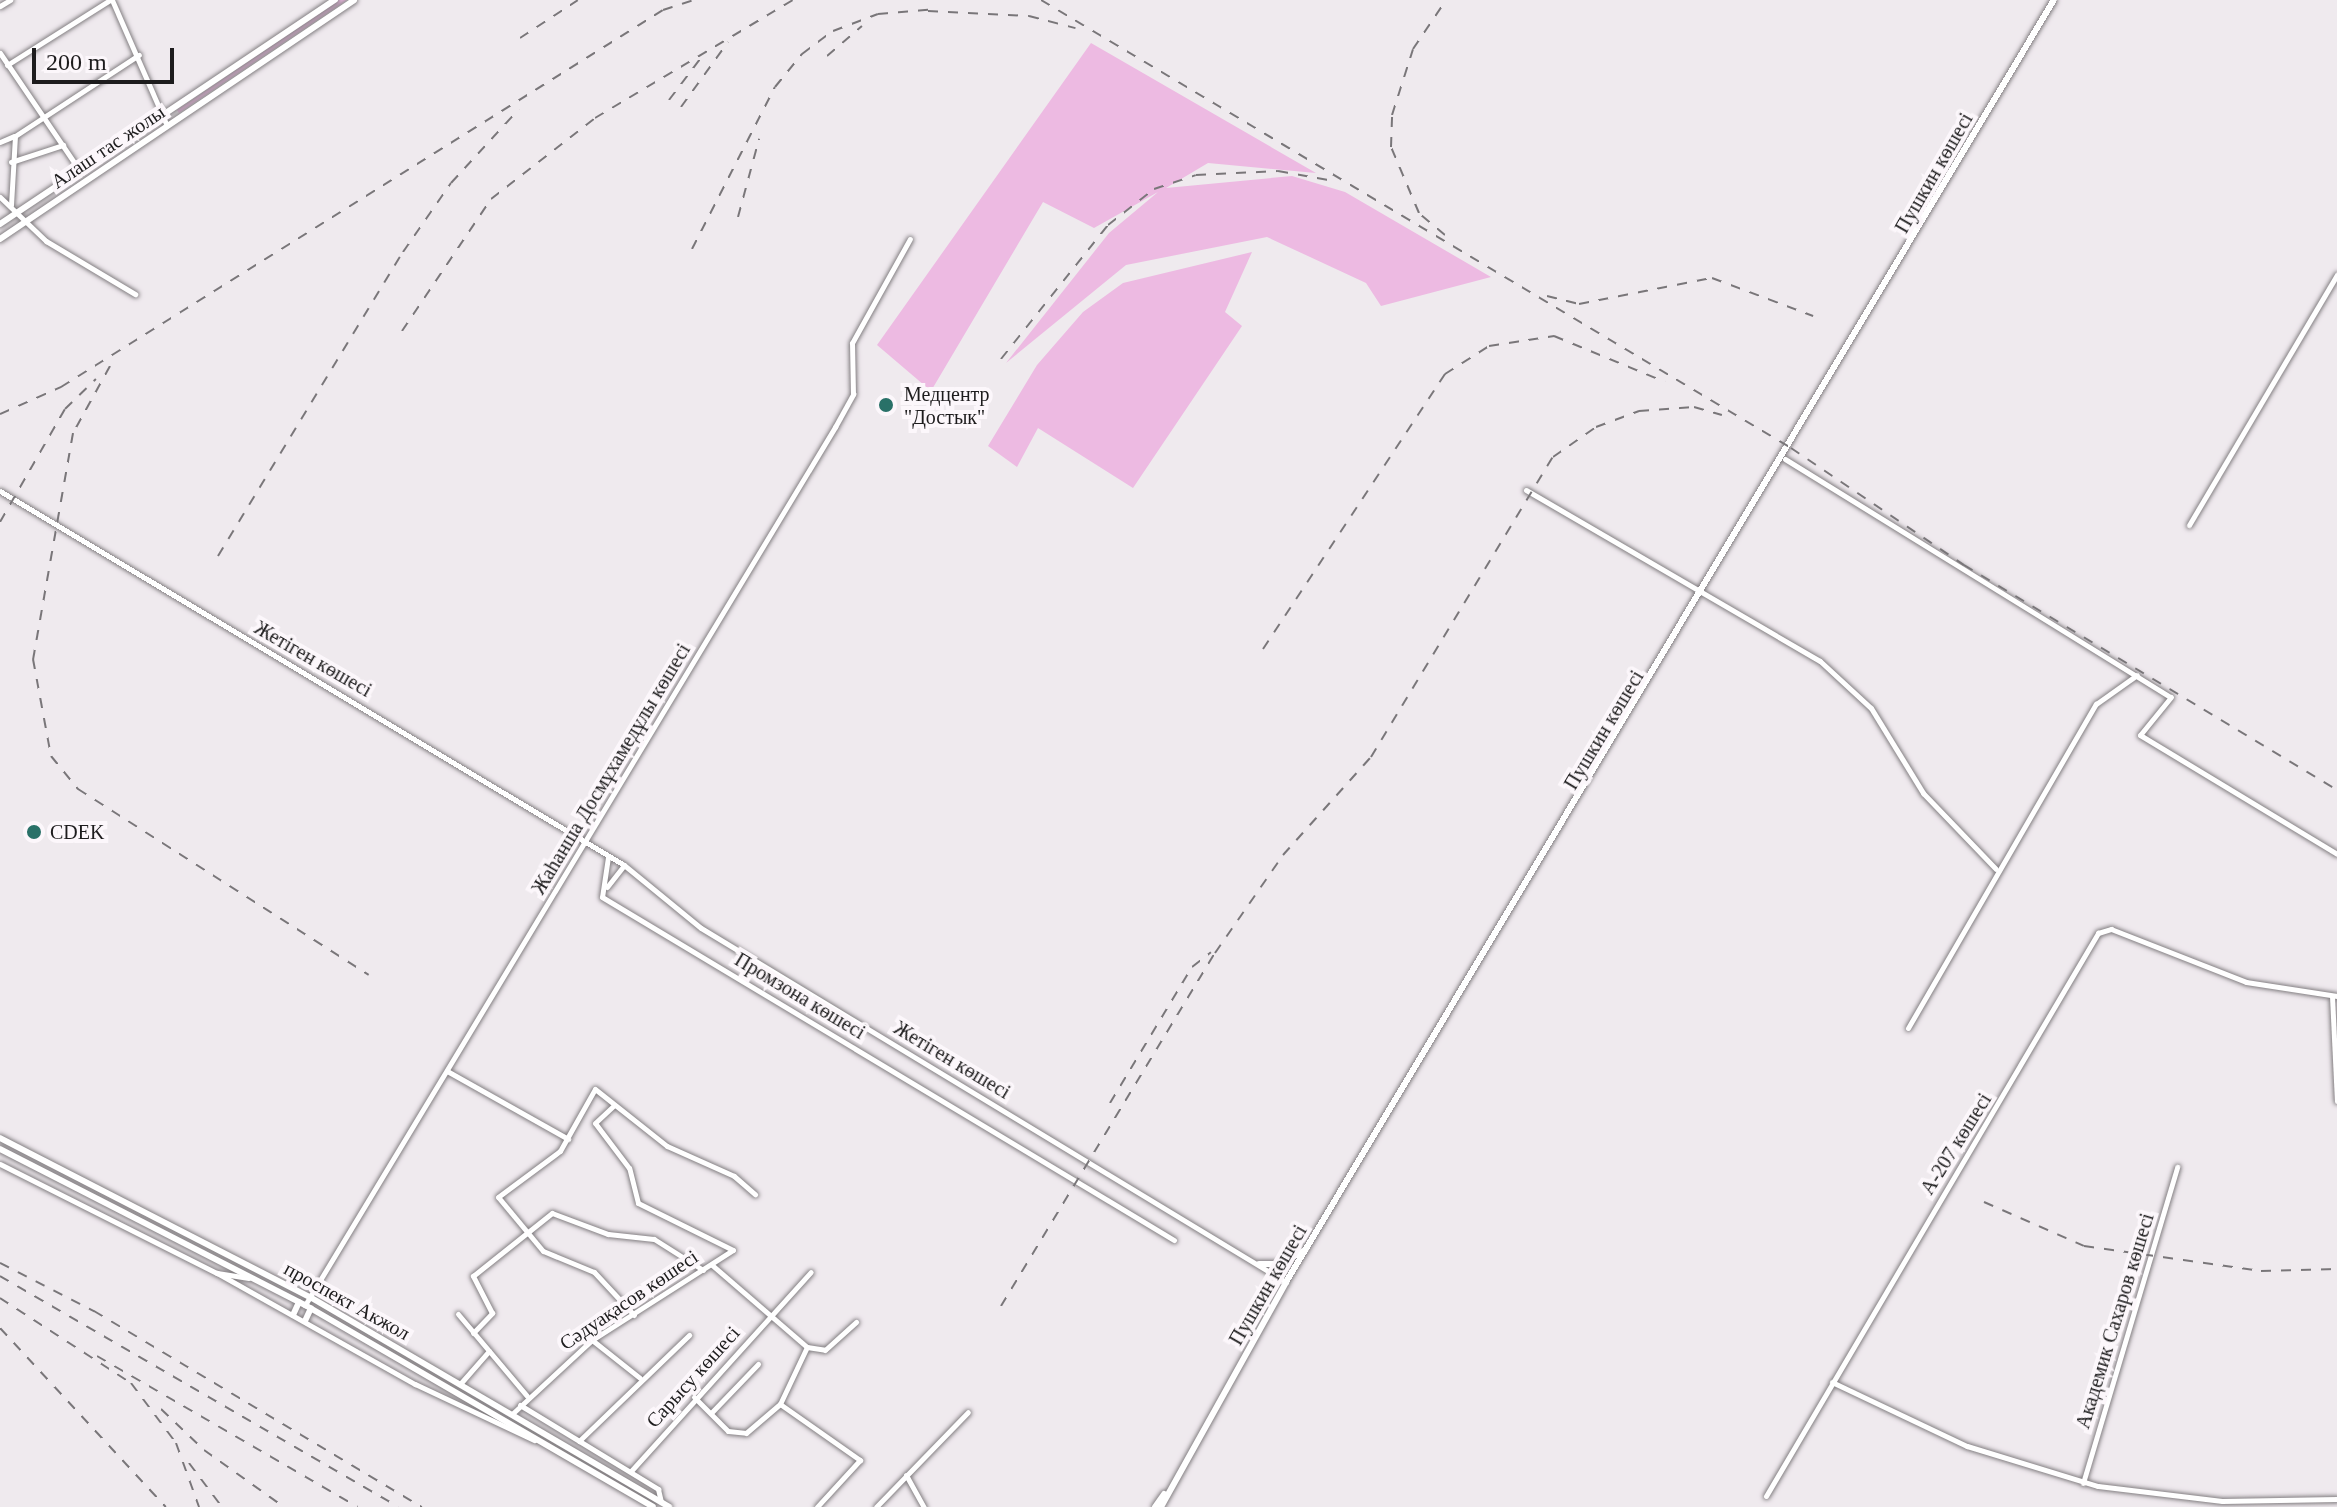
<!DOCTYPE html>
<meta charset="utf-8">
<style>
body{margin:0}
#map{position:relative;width:2337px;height:1507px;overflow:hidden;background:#efeaee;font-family:"Times New Roman",serif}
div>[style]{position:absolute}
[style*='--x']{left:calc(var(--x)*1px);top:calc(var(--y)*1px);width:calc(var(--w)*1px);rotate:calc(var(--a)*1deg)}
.green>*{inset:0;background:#edbae2}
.roads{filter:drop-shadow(0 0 2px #837f82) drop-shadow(0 0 2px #837f82)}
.minor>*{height:5px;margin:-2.5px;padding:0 2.5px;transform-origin:2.5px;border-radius:2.5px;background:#fff}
.major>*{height:6px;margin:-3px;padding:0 3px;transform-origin:3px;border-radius:3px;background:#fff}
.rail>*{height:2px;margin-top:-1px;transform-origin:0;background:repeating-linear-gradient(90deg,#797679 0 10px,transparent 0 20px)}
.dots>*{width:22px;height:22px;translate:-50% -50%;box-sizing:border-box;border:4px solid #fcf7fb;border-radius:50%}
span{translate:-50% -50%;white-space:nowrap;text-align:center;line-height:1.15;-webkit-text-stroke:8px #fcf7fb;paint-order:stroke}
.street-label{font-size:20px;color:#1d1c1d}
.poi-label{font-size:20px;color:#1d1c1d}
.left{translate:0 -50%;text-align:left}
.scale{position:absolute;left:32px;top:48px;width:142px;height:36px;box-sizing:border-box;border:4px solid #1d1c1d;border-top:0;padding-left:10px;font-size:24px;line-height:28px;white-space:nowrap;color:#1d1c1d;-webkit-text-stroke:6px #fcf7fb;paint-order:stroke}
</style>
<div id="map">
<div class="green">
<div style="clip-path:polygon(339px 0,347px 0,179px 113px,177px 110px)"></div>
<div style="clip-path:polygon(1091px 43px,1316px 173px,1208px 163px,1166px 188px,1292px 176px,1345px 192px,1491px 277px,1381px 306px,1366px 283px,1267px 237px,1126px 265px,1006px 363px,1109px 233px,1158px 192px,1094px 228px,1043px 202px,931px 391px,877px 345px)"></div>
<div style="clip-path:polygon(1252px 252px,1225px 312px,1242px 326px,1133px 488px,1038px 428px,1017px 467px,988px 446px,1037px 365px,1083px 312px,1123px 283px)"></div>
</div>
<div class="roads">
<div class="minor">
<div style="--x:112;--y:0;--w:137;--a:66.4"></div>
<div style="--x:0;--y:6;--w:12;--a:-31"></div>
<div style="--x:0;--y:53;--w:143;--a:55.9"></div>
<div style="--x:7;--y:65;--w:122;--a:-32.3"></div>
<div style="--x:0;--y:142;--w:15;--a:-23"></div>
<div style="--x:11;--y:162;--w:55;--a:-18.1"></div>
<div style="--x:0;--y:197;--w:64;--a:43.7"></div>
<div style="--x:46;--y:241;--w:104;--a:30.8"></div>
<div style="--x:11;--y:205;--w:69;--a:-86.7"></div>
<div style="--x:15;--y:136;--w:148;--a:-33.2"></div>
<div style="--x:1785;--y:459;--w:453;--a:31.7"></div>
<div style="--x:2171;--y:697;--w:49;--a:129.2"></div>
<div style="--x:2140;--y:735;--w:230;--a:31.1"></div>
<div style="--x:1526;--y:490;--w:340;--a:30.2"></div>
<div style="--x:1820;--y:661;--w:69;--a:42.7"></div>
<div style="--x:1871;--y:708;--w:100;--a:58.5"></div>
<div style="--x:1923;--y:793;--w:105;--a:46.2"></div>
<div style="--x:0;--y:491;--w:727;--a:30.94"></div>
<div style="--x:624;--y:865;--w:99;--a:39.3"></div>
<div style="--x:701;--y:928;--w:684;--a:31.18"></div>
<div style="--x:2189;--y:525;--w:291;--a:-59.4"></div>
<div style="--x:608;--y:857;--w:40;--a:98.5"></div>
<div style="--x:602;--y:897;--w:667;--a:30.95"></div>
<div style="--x:607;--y:887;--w:28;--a:-52"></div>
<div style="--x:2332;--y:996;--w:105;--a:87.3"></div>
<div style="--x:1908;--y:1028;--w:375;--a:-59.9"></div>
<div style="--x:2096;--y:704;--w:50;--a:-35.3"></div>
<div style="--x:447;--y:1071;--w:139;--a:29.3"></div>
<div style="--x:0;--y:1164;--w:243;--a:26.7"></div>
<div style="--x:217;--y:1273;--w:32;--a:9"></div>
<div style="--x:712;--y:1265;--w:125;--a:40.8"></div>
<div style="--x:217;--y:1273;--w:227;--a:29.3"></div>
<div style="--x:415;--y:1384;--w:132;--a:25.2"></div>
<div style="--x:305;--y:1305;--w:1026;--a:-58.88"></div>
<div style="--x:835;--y:427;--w:38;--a:-61"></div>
<div style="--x:853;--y:394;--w:51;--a:-91.1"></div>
<div style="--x:852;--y:343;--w:119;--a:-60.9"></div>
<div style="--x:458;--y:1314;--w:107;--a:49.9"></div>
<div style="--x:634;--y:1315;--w:59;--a:-132.9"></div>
<div style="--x:594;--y:1272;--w:55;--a:-157.6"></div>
<div style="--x:543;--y:1251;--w:70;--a:-129.8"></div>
<div style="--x:498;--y:1197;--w:77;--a:-36.6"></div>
<div style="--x:560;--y:1151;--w:71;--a:-60.6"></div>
<div style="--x:595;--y:1089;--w:92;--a:38.4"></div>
<div style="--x:667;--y:1146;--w:73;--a:24.1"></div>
<div style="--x:734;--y:1176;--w:28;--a:41"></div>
<div style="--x:473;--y:1333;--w:28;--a:-46"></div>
<div style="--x:492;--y:1313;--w:42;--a:-117.2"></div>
<div style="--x:473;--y:1276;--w:101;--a:-38.6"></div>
<div style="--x:552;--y:1213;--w:60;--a:20.6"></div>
<div style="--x:608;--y:1234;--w:46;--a:6.2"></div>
<div style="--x:654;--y:1239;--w:58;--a:32.3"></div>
<div style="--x:592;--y:1340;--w:61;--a:38.4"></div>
<div style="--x:1832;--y:1382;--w:149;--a:25.4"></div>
<div style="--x:1967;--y:1446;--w:137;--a:17"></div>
<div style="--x:2098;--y:1486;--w:125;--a:6.9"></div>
<div style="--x:2222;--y:1501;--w:115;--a:-1"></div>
<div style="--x:460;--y:1384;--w:44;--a:-48.7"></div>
<div style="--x:694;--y:1397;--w:48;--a:45"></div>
<div style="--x:728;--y:1431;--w:18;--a:6"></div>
<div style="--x:746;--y:1433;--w:45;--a:-40.5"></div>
<div style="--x:780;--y:1404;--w:63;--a:-64.7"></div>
<div style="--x:807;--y:1347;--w:18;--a:9"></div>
<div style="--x:825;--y:1350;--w:42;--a:-42.1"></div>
<div style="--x:780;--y:1404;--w:98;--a:35"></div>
<div style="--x:860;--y:1460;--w:64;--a:132.5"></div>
<div style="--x:520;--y:1405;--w:162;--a:31.3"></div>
<div style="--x:658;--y:1489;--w:13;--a:77"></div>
<div style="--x:711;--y:1413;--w:68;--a:-46.2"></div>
<div style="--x:512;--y:1414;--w:109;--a:-42.8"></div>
<div style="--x:592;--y:1340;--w:167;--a:-32.6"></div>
<div style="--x:733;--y:1250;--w:106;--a:-153.7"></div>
<div style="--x:638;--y:1203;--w:36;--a:-104"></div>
<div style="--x:629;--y:1168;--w:56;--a:-127.1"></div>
<div style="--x:595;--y:1123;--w:26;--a:-43"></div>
<div style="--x:579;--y:1441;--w:153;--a:-43.9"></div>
<div style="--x:631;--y:1471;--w:268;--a:-47.9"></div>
<div style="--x:906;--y:1475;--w:37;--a:61"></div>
<div style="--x:2083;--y:1483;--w:330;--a:-73.4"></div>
<div style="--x:1766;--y:1496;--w:654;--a:-59.47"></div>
<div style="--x:2098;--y:933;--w:14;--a:-17"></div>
<div style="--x:2111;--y:929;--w:145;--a:21.4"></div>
<div style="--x:2246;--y:982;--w:92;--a:8.7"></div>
<div style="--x:876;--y:1507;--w:132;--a:-45.9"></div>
</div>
<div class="major">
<div style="--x:0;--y:224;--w:403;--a:-33.8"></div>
<div style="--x:0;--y:239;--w:427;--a:-34"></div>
<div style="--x:0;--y:1138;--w:348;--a:27.2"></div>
<div style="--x:310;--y:1297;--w:416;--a:30.3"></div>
<div style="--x:0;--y:1149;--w:343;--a:27.1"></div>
<div style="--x:305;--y:1305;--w:402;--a:30.1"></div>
<div style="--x:1259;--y:1264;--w:21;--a:0"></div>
<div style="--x:1280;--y:1264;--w:29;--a:-29"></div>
<div style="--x:293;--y:1315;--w:14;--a:-65"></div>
<div style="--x:305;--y:1321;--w:14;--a:-65"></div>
<div style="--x:1155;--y:1507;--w:16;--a:-55"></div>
<div style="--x:1161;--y:1507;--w:257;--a:-60.9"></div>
<div style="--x:1286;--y:1282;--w:1494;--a:-59.08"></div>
</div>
</div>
<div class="rail">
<div style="--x:1041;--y:0;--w:874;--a:30.85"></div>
<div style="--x:1791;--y:448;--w:209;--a:34.1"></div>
<div style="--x:1964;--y:565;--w:436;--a:31.1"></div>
<div style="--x:928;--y:11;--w:101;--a:2.8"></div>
<div style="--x:1029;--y:16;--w:48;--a:14.6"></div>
<div style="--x:520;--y:38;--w:69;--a:-33.2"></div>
<div style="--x:827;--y:56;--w:46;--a:-40.6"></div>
<div style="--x:669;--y:100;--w:51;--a:-52.9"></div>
<div style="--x:681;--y:107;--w:80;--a:-54.1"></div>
<div style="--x:738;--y:217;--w:81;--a:-74.9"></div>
<div style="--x:1445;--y:235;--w:34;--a:-140"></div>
<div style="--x:1419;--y:213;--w:72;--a:-113"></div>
<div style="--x:1391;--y:147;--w:32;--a:-88"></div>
<div style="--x:1392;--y:115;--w:69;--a:-72.3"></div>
<div style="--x:1413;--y:49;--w:59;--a:-56"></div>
<div style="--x:692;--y:249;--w:182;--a:-62.9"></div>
<div style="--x:775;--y:87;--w:43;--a:-50.7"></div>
<div style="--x:802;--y:54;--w:39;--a:-37"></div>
<div style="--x:833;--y:31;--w:48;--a:-20.7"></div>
<div style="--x:878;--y:14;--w:59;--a:-4.8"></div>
<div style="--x:1547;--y:296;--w:33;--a:14"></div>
<div style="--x:1579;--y:304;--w:136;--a:-11.1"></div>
<div style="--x:1712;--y:278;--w:108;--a:20.6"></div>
<div style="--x:402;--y:331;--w:159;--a:-56"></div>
<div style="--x:491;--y:199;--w:132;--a:-37.9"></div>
<div style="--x:595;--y:118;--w:230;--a:-30.8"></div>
<div style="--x:1001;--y:359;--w:171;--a:-51.4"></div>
<div style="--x:1108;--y:225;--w:58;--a:-38"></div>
<div style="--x:1154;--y:189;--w:44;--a:-18.4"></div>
<div style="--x:1196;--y:175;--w:82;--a:-2.8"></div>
<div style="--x:1278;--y:171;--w:51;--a:10.2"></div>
<div style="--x:110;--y:366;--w:77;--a:118.9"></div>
<div style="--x:73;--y:433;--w:230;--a:100"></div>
<div style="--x:33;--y:659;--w:99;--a:79.5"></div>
<div style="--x:51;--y:756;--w:43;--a:50.7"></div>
<div style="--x:78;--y:789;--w:345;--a:32.6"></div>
<div style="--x:0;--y:414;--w:67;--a:-23.9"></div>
<div style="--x:61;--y:387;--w:710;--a:-32.06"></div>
<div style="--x:663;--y:10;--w:33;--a:-18"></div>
<div style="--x:0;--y:522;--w:130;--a:-60.1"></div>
<div style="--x:65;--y:409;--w:43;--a:-44.1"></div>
<div style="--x:218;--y:556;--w:356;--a:-58.7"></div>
<div style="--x:403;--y:252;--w:84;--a:-55.2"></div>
<div style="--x:451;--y:183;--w:100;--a:-47.4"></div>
<div style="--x:1263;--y:649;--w:330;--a:-56.5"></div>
<div style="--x:1445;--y:374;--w:52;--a:-32.5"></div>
<div style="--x:1489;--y:346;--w:66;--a:-8.7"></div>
<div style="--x:1554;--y:336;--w:120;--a:22.5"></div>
<div style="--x:1110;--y:1103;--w:159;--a:-58.9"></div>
<div style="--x:1192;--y:967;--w:24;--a:-38"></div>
<div style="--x:1984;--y:1202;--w:109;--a:23.7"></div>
<div style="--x:2084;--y:1246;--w:179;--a:8"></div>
<div style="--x:2261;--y:1271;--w:76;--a:-1.5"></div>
<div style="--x:0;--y:1263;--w:106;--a:27.1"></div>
<div style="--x:94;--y:1311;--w:382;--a:30.9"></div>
<div style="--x:0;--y:1276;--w:460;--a:30.1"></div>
<div style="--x:0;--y:1298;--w:156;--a:33"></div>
<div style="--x:131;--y:1383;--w:75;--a:53.1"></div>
<div style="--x:176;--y:1443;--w:68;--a:70.2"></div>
<div style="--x:1001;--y:1306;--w:413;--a:-58.8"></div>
<div style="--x:1215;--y:953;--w:119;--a:-55.2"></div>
<div style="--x:1283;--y:855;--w:132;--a:-48.1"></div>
<div style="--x:1371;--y:757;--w:351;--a:-58.8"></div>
<div style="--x:1553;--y:457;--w:52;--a:-34.9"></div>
<div style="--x:1596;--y:427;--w:46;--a:-20.4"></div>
<div style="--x:1639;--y:411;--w:55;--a:-4.2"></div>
<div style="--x:1694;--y:407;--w:29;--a:16"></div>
<div style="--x:0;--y:1328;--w:244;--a:47.2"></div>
<div style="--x:97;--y:1356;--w:301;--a:30.1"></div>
<div style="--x:161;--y:1409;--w:59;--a:43.6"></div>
<div style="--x:204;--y:1450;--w:98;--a:35.5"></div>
<div style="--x:189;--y:1463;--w:55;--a:53.1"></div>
</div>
<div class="dots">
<div style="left:886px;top:405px;background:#297168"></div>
<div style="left:34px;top:832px;background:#297168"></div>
</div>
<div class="street-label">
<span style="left:108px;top:147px;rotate:-34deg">Алаш тас жолы</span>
<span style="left:1934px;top:173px;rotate:-60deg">Пушкин көшесі</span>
<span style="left:313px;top:659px;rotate:30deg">Жетіген көшесі</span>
<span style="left:1604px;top:730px;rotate:-59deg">Пушкин көшесі</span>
<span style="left:611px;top:769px;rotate:-59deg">Жаһанша Досмұхамедұлы көшесі</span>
<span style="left:800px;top:996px;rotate:31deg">Промзона көшесі</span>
<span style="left:952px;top:1060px;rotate:31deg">Жетіген көшесі</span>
<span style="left:1956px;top:1144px;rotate:-58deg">А-207 көшесі</span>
<span style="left:1268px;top:1285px;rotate:-60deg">Пушкин көшесі</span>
<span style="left:629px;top:1300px;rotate:-34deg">Сәдуақасов көшесі</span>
<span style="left:347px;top:1301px;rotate:29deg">проспект Акжол</span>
<span style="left:2115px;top:1321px;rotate:-73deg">Академик Сахаров көшесі</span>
<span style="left:693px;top:1377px;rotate:-48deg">Сарысу көшесі</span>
</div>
<div class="poi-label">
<span class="left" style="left:904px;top:406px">Медцентр<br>"Достык"</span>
<span class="left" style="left:50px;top:832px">CDEK</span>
</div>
<div class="scale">200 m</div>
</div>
